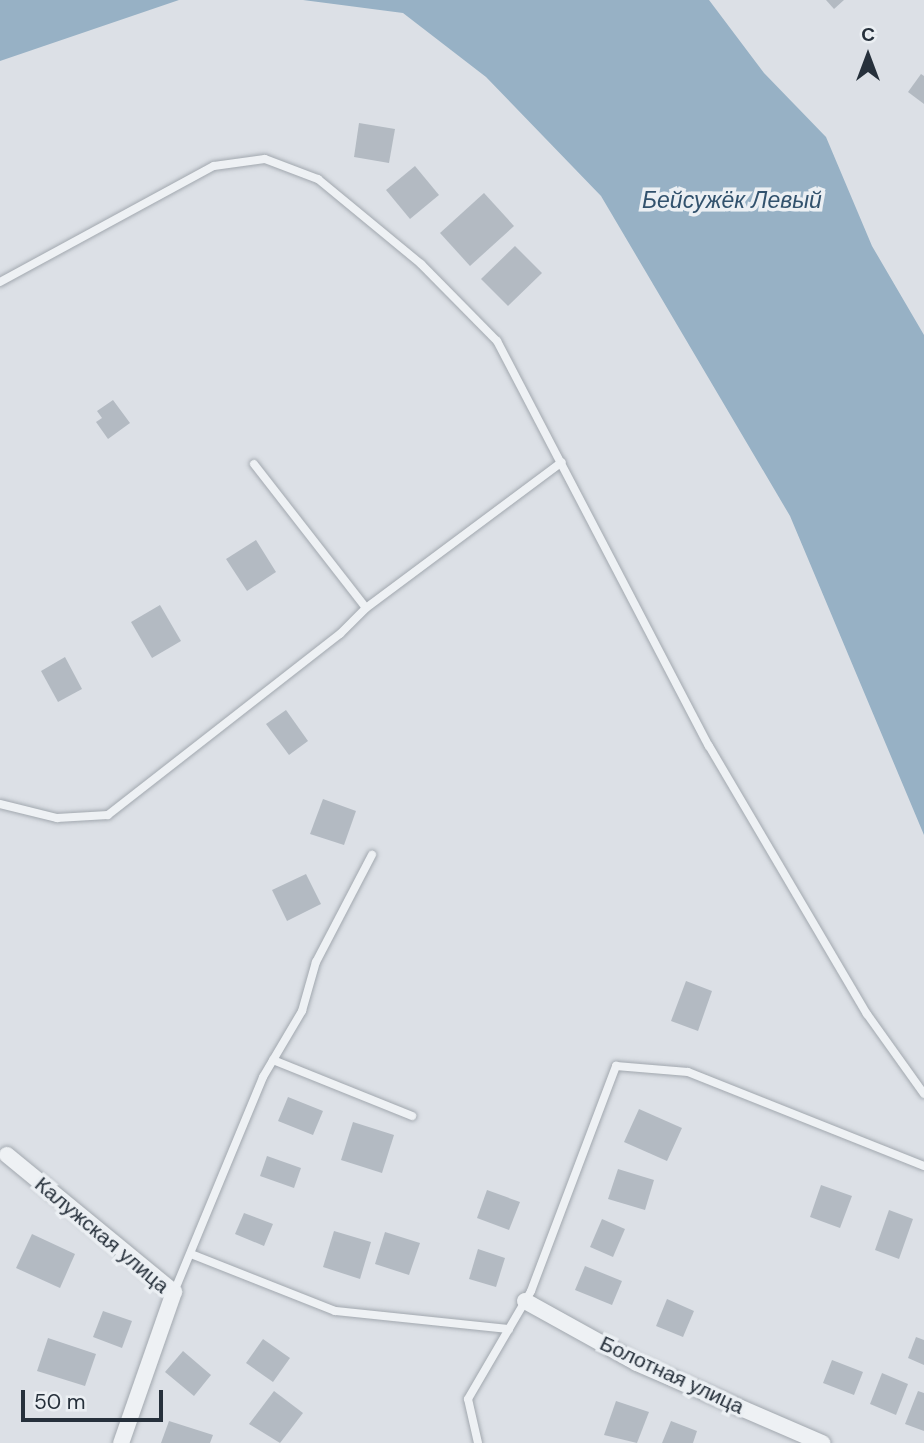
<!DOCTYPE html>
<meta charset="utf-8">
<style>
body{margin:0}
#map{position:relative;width:924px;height:1443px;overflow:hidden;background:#dce0e6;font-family:"DM Sans",sans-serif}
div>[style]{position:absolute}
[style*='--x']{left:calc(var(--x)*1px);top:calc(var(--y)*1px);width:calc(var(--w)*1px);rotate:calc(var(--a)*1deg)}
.water>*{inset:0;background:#97b1c5}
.building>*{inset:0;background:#b3bac2}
.roads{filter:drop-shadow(0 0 2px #a2a8af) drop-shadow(0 0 2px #a2a8af)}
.lane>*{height:8px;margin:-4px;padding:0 4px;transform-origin:4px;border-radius:4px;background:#eef1f4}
.street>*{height:16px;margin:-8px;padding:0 8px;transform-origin:8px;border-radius:8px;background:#eef1f4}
span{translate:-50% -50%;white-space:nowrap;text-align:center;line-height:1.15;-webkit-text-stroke:7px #ebeff3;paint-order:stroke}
.street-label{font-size:21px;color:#26303b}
.water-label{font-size:23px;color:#32526d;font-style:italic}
.north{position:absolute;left:833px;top:21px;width:70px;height:70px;-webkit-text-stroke:5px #ebeff3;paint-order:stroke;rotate:0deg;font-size:19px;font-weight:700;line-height:28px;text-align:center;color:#26303b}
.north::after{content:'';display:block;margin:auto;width:24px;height:32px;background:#26303b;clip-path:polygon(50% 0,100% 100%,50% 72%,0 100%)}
.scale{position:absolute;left:21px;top:1390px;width:142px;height:32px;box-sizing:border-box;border:4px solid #26303b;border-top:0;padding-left:9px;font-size:21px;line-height:24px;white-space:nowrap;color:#26303b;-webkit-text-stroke:5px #ebeff3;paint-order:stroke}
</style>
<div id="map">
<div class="water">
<div style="clip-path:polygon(0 0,179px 0,0 61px)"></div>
<div style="clip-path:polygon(303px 0,709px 0,764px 73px,826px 137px,872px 246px,924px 335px,924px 835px,790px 516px,601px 196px,486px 77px,403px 13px)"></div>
</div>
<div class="building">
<div style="clip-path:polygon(826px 0,844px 0,834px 9px)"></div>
<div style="clip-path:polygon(921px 74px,924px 76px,924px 104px,908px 92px)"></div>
<div style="clip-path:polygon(359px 123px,395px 129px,389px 163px,354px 157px)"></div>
<div style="clip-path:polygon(415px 166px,439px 195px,410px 219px,386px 190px)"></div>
<div style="clip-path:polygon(484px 193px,514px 226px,470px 266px,440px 233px)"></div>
<div style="clip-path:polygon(515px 246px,542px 273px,508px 306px,481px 279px)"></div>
<div style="clip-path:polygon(113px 400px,130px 423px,108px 439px,96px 422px,102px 418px,97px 411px)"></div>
<div style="clip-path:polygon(256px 540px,276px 572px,247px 591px,226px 559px)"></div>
<div style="clip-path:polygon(160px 605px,181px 641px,152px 658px,131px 622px)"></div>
<div style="clip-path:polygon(65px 657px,82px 689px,58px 702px,41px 671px)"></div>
<div style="clip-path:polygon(286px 710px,308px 741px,289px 755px,266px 724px)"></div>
<div style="clip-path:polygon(323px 799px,356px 811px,344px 845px,310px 834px)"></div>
<div style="clip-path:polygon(306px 874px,321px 904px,287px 921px,272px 890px)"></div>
<div style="clip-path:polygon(686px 981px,712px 991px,698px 1031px,671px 1021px)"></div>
<div style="clip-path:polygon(288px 1097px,323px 1111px,313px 1135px,278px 1121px)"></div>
<div style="clip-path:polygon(639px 1109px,682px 1128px,667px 1161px,624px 1142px)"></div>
<div style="clip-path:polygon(353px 1122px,394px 1135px,382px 1173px,341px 1160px)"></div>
<div style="clip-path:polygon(267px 1156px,301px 1168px,294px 1188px,260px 1176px)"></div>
<div style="clip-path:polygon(618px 1169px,654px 1180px,645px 1210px,608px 1199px)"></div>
<div style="clip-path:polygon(821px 1185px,852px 1196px,840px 1228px,810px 1217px)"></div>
<div style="clip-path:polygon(487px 1190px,520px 1202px,509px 1230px,477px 1218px)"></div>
<div style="clip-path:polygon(889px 1210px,913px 1219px,899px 1259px,875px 1250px)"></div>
<div style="clip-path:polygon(244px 1213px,273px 1224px,264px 1246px,235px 1234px)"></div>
<div style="clip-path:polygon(602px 1219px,625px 1229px,613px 1257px,590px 1247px)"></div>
<div style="clip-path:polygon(334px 1231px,371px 1242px,360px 1279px,323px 1267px)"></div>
<div style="clip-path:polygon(385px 1232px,420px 1243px,409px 1275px,375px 1264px)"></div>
<div style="clip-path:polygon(32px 1234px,75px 1254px,60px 1288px,16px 1268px)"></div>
<div style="clip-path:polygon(478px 1249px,505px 1258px,496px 1287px,469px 1279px)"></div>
<div style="clip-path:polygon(585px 1266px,622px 1281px,612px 1305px,575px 1290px)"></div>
<div style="clip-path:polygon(667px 1299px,694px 1311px,683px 1337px,656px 1326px)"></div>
<div style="clip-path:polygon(103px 1311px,132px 1321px,122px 1348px,93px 1337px)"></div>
<div style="clip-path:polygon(916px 1337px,924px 1340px,924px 1365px,908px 1358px)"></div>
<div style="clip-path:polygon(48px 1338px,96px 1354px,85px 1386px,37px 1371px)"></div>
<div style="clip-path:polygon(263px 1339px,290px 1358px,273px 1382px,246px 1363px)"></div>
<div style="clip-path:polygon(183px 1351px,211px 1375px,194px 1396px,165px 1372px)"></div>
<div style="clip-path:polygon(832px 1360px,863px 1372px,854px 1395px,823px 1383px)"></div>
<div style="clip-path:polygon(882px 1373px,908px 1384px,896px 1415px,870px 1404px)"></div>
<div style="clip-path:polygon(274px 1391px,303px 1413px,280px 1443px,249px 1424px)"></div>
<div style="clip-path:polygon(918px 1391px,924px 1393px,924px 1431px,905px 1424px)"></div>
<div style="clip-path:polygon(616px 1401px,649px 1412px,637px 1443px,604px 1435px)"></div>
<div style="clip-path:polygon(169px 1421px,213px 1435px,210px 1443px,161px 1443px)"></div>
<div style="clip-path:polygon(671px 1421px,697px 1431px,693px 1443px,662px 1443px)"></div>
</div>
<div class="roads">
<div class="lane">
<div style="--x:0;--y:282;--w:243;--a:-28.5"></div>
<div style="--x:214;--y:166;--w:51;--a:-7.8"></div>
<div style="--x:265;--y:159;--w:57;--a:20.7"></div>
<div style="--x:318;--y:179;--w:134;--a:39.5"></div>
<div style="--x:421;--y:264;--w:108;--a:45.4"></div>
<div style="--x:497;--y:341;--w:457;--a:62.4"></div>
<div style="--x:709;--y:746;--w:311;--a:59.5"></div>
<div style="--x:867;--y:1014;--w:98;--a:54.5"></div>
<div style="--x:254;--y:464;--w:182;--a:52.1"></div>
<div style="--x:0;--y:804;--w:59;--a:13.8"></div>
<div style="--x:57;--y:818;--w:51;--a:-3.4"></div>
<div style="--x:108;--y:815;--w:294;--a:-38"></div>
<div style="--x:340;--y:634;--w:37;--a:-45"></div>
<div style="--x:366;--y:608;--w:244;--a:-36.7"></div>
<div style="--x:273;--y:1060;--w:150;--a:21.9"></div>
<div style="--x:191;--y:1254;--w:155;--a:21.6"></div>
<div style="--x:335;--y:1311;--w:175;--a:5.9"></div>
<div style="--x:174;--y:1292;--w:233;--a:-67.5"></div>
<div style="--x:263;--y:1077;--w:77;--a:-59.4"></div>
<div style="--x:302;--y:1011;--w:51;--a:-74.1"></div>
<div style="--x:316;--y:962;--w:121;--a:-62.4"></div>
<div style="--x:478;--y:1443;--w:45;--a:-102.8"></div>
<div style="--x:468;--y:1399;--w:125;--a:-59.7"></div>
<div style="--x:531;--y:1291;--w:241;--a:-69.3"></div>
<div style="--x:616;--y:1066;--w:72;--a:4.8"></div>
<div style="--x:688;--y:1072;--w:254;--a:21.7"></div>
</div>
<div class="street">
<div style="--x:7;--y:1155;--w:216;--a:39.4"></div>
<div style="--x:174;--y:1292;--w:160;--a:109.3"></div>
<div style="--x:525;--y:1301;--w:128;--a:29"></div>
<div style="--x:637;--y:1363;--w:202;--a:23.4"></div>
</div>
</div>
<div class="street-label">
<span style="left:102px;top:1235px;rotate:40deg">Калужская улица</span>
<span style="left:672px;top:1375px;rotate:25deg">Болотная улица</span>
</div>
<div class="water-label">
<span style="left:732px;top:200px">Бейсужёк Левый</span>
</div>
<div class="north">С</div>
<div class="scale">50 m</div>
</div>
